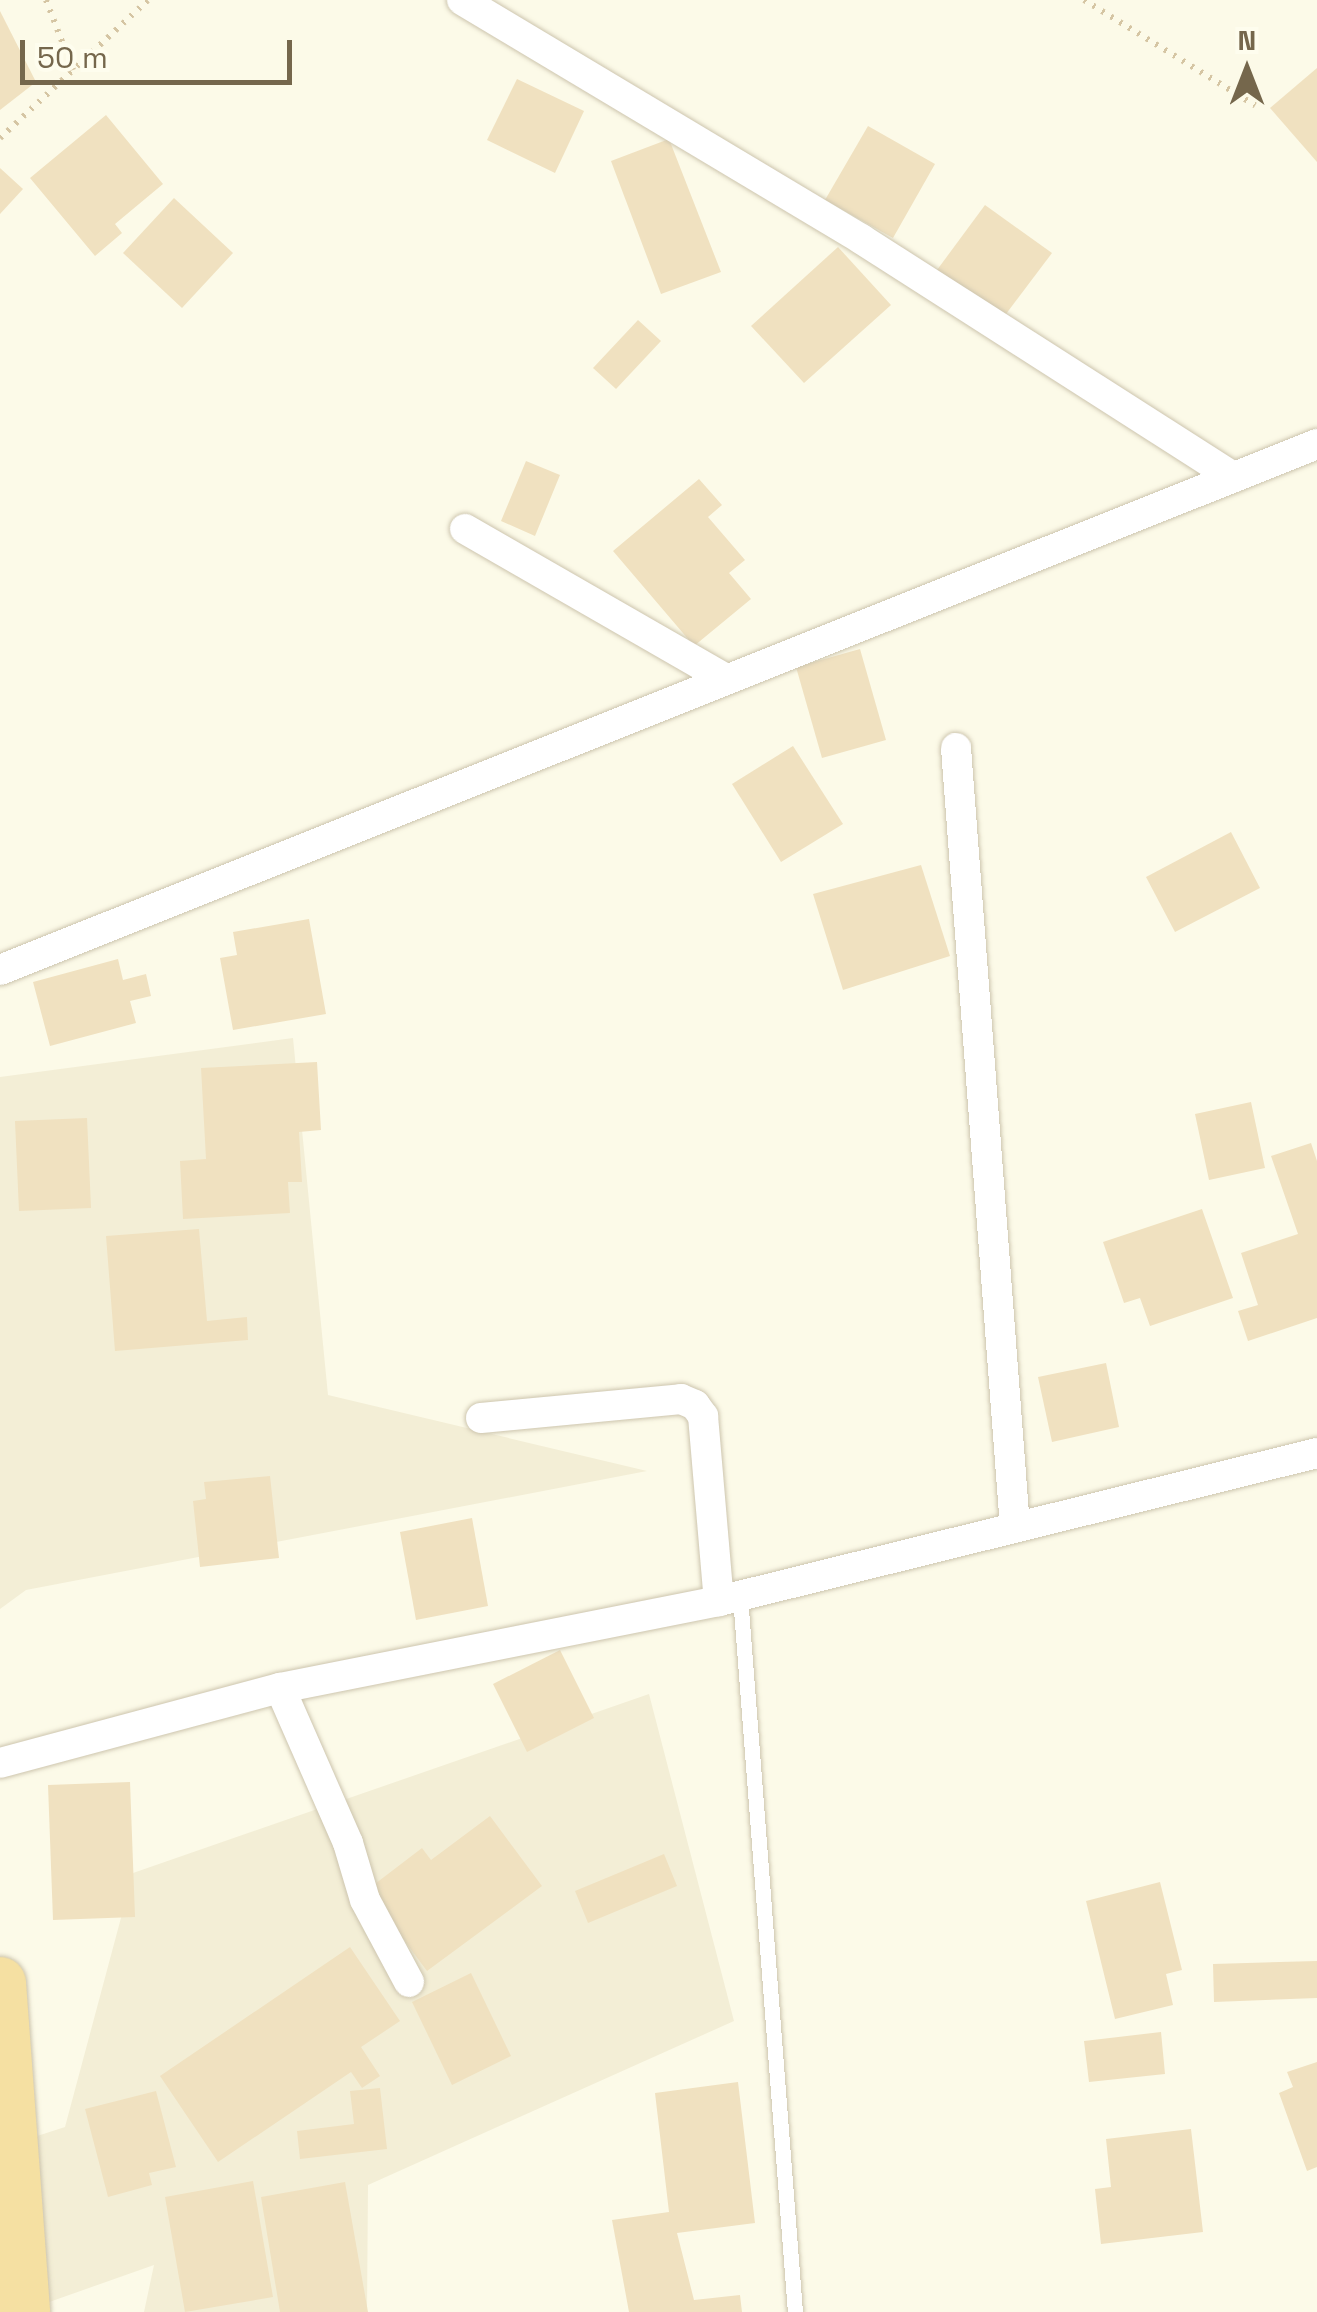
<!DOCTYPE html>
<style>
body{margin:0}
#map{position:relative;width:1317px;height:2312px;overflow:hidden;background:#fcfae8;font-family:"Space Grotesk",sans-serif}
div>[style]{position:absolute}
[style*='--x']{left:calc(var(--x)*1px);top:calc(var(--y)*1px);width:calc(var(--w)*1px);rotate:calc(var(--a)*1deg)}
.residential>*{inset:0;background:#f3eed6}
.building>*{inset:0;background:#f0e1c0}
.path>*{height:6px;margin-top:-3px;transform-origin:0;background:repeating-linear-gradient(90deg,#d5c5a3 0 2.5px,transparent 0 10.5px)}
.roads{filter:drop-shadow(0 0 2px #cdc5ae) drop-shadow(0 0 2px #cdc5ae)}
.service>*{height:15px;margin:-7.5px;padding:0 7.5px;transform-origin:7.5px;border-radius:7.5px;background:#fff}
.minor>*{height:30px;margin:-15px;padding:0 15px;transform-origin:15px;border-radius:15px;background:#fff}
.trunk>*{height:52px;margin:-26px;padding:0 26px;transform-origin:26px;border-radius:26px;background:#f5e0a2}
span{translate:-50% -50%;white-space:nowrap;text-align:center;line-height:1.15;-webkit-text-stroke:8px #fefdee;paint-order:stroke}
.north{position:absolute;left:1197px;top:20px;width:100px;height:100px;-webkit-text-stroke:8px #fefdee;paint-order:stroke;rotate:0deg;font-size:28px;font-weight:700;line-height:40px;text-align:center;color:#75674c}
.north::after{content:'';display:block;margin:auto;width:35px;height:45px;background:#75674c;clip-path:polygon(50% 0,100% 100%,50% 72%,0 100%)}
.scale{position:absolute;left:20px;top:40px;width:272px;height:45px;box-sizing:border-box;border:5px solid #75674c;border-top:0;padding-left:12px;font-size:30px;line-height:35px;white-space:nowrap;color:#75674c;-webkit-text-stroke:8px #fefdee;paint-order:stroke}
</style>
<div id="map">
<div class="residential">
<div style="clip-path:polygon(293px 1038px,328px 1395px,647px 1471px,26px 1590px,0 1609px,0 1077px)"></div>
<div style="clip-path:polygon(649px 1694px,734px 2021px,368px 2185px,367px 2312px,144px 2312px,154px 2265px,21px 2312px,0 2148px,65px 2127px,133px 1873px)"></div>
</div>
<div class="building">
<div style="clip-path:polygon(0 11px,36px 82px,0 110px)"></div>
<div style="clip-path:polygon(1317px 68px,1317px 162px,1270px 108px)"></div>
<div style="clip-path:polygon(517px 79px,584px 111px,555px 173px,487px 140px)"></div>
<div style="clip-path:polygon(106px 115px,163px 184px,115px 224px,122px 233px,95px 256px,30px 178px)"></div>
<div style="clip-path:polygon(868px 126px,935px 164px,893px 238px,825px 200px)"></div>
<div style="clip-path:polygon(669px 139px,721px 272px,661px 294px,611px 161px)"></div>
<div style="clip-path:polygon(0 168px,23px 189px,0 214px)"></div>
<div style="clip-path:polygon(174px 198px,233px 253px,182px 308px,123px 253px)"></div>
<div style="clip-path:polygon(985px 205px,1052px 253px,1003px 318px,937px 270px)"></div>
<div style="clip-path:polygon(838px 247px,891px 305px,804px 383px,751px 326px)"></div>
<div style="clip-path:polygon(638px 320px,661px 341px,616px 389px,593px 368px)"></div>
<div style="clip-path:polygon(526px 461px,560px 475px,535px 536px,501px 521px)"></div>
<div style="clip-path:polygon(699px 479px,722px 505px,708px 517px,745px 560px,729px 573px,751px 599px,694px 646px,613px 551px)"></div>
<div style="clip-path:polygon(860px 649px,886px 740px,822px 758px,796px 667px)"></div>
<div style="clip-path:polygon(793px 746px,843px 824px,781px 862px,732px 784px)"></div>
<div style="clip-path:polygon(1231px 832px,1260px 888px,1175px 932px,1146px 877px)"></div>
<div style="clip-path:polygon(921px 865px,950px 956px,843px 990px,813px 894px)"></div>
<div style="clip-path:polygon(309px 919px,326px 1014px,233px 1030px,220px 958px,237px 955px,233px 932px)"></div>
<div style="clip-path:polygon(118px 959px,123px 980px,146px 974px,151px 996px,130px 1001px,136px 1023px,50px 1046px,33px 982px)"></div>
<div style="clip-path:polygon(317px 1062px,321px 1130px,299px 1132px,302px 1182px,288px 1182px,290px 1213px,183px 1219px,180px 1161px,206px 1159px,201px 1068px)"></div>
<div style="clip-path:polygon(1251px 1102px,1265px 1168px,1209px 1180px,1195px 1114px)"></div>
<div style="clip-path:polygon(87px 1118px,91px 1208px,19px 1211px,15px 1121px)"></div>
<div style="clip-path:polygon(1311px 1143px,1317px 1161px,1317px 1318px,1248px 1341px,1238px 1311px,1258px 1305px,1241px 1253px,1298px 1234px,1271px 1156px)"></div>
<div style="clip-path:polygon(1202px 1209px,1233px 1298px,1150px 1326px,1140px 1298px,1124px 1303px,1103px 1242px)"></div>
<div style="clip-path:polygon(199px 1229px,207px 1321px,247px 1317px,248px 1340px,115px 1351px,106px 1236px)"></div>
<div style="clip-path:polygon(1106px 1363px,1119px 1427px,1052px 1442px,1038px 1377px)"></div>
<div style="clip-path:polygon(270px 1476px,279px 1558px,200px 1567px,193px 1501px,206px 1499px,204px 1482px)"></div>
<div style="clip-path:polygon(472px 1518px,488px 1606px,416px 1620px,400px 1532px)"></div>
<div style="clip-path:polygon(560px 1650px,594px 1718px,527px 1752px,493px 1684px)"></div>
<div style="clip-path:polygon(130px 1782px,135px 1917px,53px 1920px,48px 1785px)"></div>
<div style="clip-path:polygon(490px 1816px,542px 1886px,427px 1971px,367px 1890px,422px 1848px,431px 1860px)"></div>
<div style="clip-path:polygon(664px 1854px,677px 1886px,588px 1923px,575px 1891px)"></div>
<div style="clip-path:polygon(1160px 1882px,1182px 1970px,1166px 1974px,1173px 2005px,1115px 2019px,1086px 1901px)"></div>
<div style="clip-path:polygon(350px 1947px,400px 2021px,361px 2047px,380px 2076px,362px 2088px,351px 2072px,218px 2162px,160px 2076px)"></div>
<div style="clip-path:polygon(1317px 1961px,1317px 1998px,1214px 2002px,1213px 1964px)"></div>
<div style="clip-path:polygon(471px 1973px,511px 2056px,452px 2085px,412px 2002px)"></div>
<div style="clip-path:polygon(1161px 2032px,1165px 2074px,1089px 2082px,1084px 2041px)"></div>
<div style="clip-path:polygon(1317px 2062px,1317px 2167px,1307px 2171px,1279px 2093px,1293px 2087px,1287px 2072px)"></div>
<div style="clip-path:polygon(738px 2082px,755px 2223px,677px 2233px,694px 2300px,740px 2295px,742px 2312px,629px 2312px,612px 2220px,669px 2212px,655px 2093px)"></div>
<div style="clip-path:polygon(380px 2088px,387px 2149px,300px 2159px,297px 2131px,354px 2124px,350px 2091px)"></div>
<div style="clip-path:polygon(156px 2091px,176px 2167px,149px 2173px,152px 2185px,108px 2197px,85px 2109px)"></div>
<div style="clip-path:polygon(1191px 2129px,1203px 2232px,1101px 2244px,1095px 2189px,1111px 2187px,1106px 2139px)"></div>
<div style="clip-path:polygon(253px 2181px,273px 2297px,185px 2312px,165px 2197px)"></div>
<div style="clip-path:polygon(345px 2182px,368px 2312px,280px 2312px,261px 2197px)"></div>
</div>
<div class="path">
<div style="--x:46;--y:0;--w:75;--a:68.9"></div>
<div style="--x:1084;--y:0;--w:201;--a:31.6"></div>
<div style="--x:0;--y:138;--w:202;--a:-43"></div>
</div>
<div class="roads">
<div class="service">
<div style="--x:740;--y:1596;--w:718;--a:85.61"></div>
</div>
<div class="minor">
<div style="--x:462;--y:0;--w:465;--a:30.9"></div>
<div style="--x:861;--y:239;--w:442;--a:32.6"></div>
<div style="--x:465;--y:529;--w:301;--a:29.9"></div>
<div style="--x:956;--y:748;--w:781;--a:85.67"></div>
<div style="--x:0;--y:970;--w:1418;--a:-21.77"></div>
<div style="--x:481;--y:1418;--w:201;--a:-5.4"></div>
<div style="--x:681;--y:1399;--w:15;--a:23"></div>
<div style="--x:695;--y:1405;--w:14;--a:54"></div>
<div style="--x:703;--y:1416;--w:186;--a:85.1"></div>
<div style="--x:280;--y:1688;--w:169;--a:66.3"></div>
<div style="--x:348;--y:1843;--w:59;--a:73.4"></div>
<div style="--x:365;--y:1900;--w:93;--a:61.8"></div>
<div style="--x:0;--y:1763;--w:290;--a:-15"></div>
<div style="--x:280;--y:1688;--w:448;--a:-11.2"></div>
<div style="--x:719;--y:1601;--w:616;--a:-13.9"></div>
</div>
<div class="trunk">
<div style="--x:0;--y:1983;--w:330;--a:85.8"></div>
</div>
</div>
<div class="north">N</div>
<div class="scale">50 m</div>
</div>
